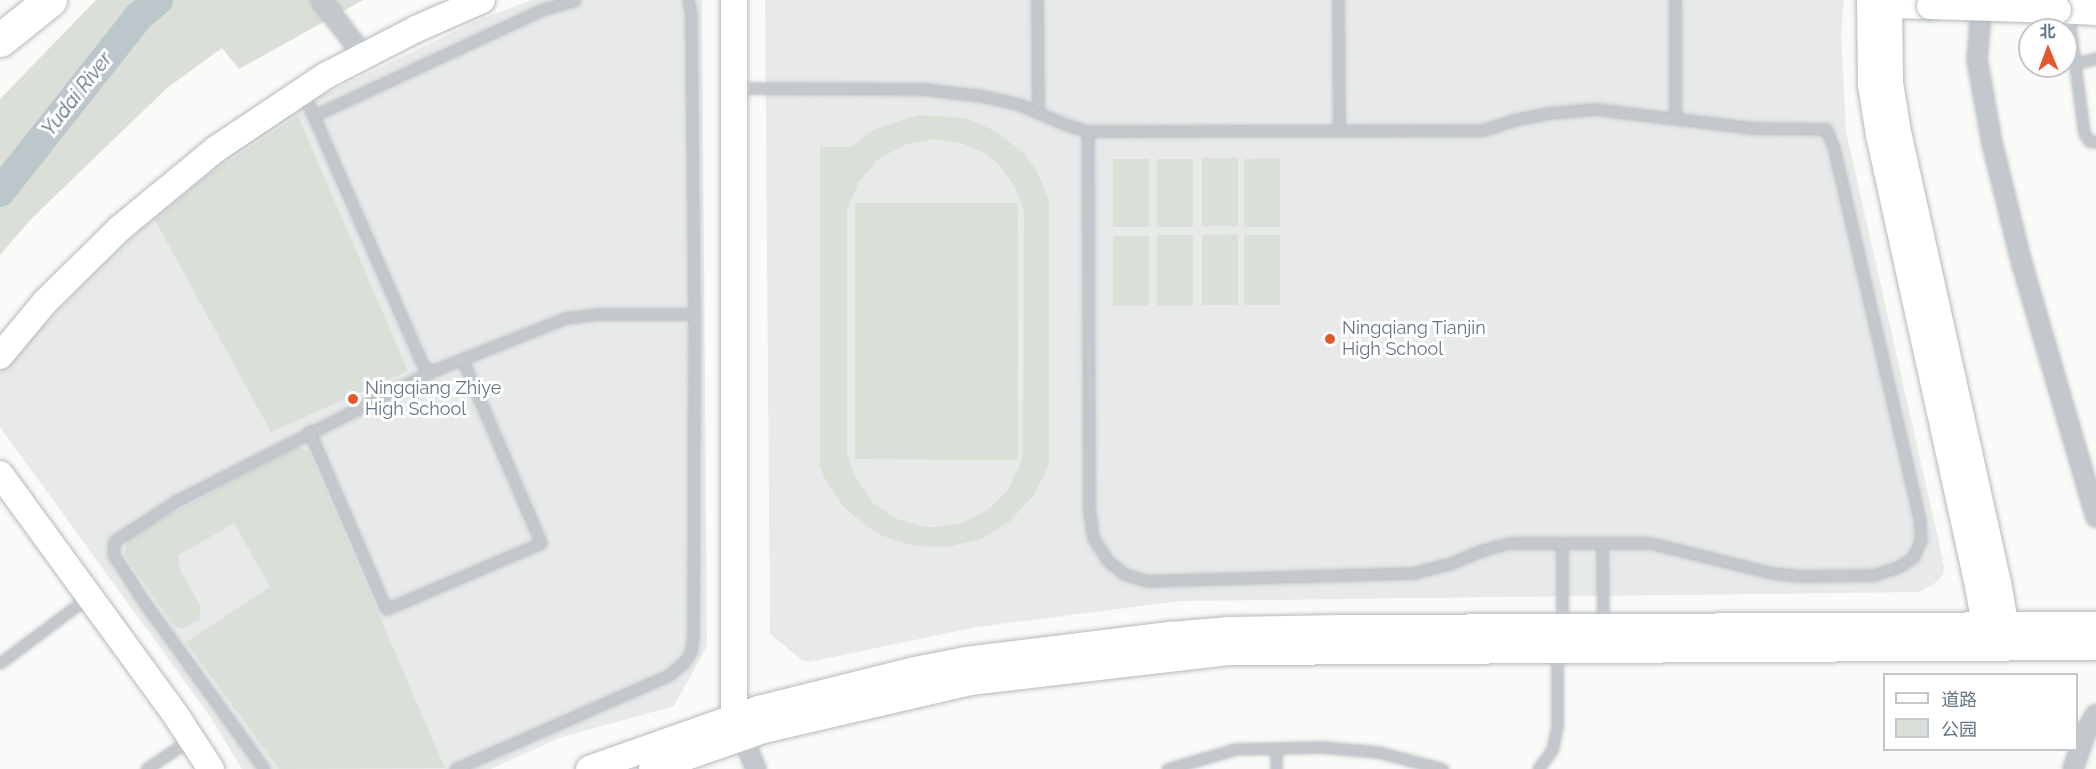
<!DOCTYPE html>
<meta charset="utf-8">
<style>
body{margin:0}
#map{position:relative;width:2096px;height:769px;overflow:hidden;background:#fafaf8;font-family:Raleway,"Noto Sans SC",sans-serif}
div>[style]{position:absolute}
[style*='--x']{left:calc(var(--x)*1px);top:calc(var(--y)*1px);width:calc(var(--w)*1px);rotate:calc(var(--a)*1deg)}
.built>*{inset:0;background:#e8e9e9}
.green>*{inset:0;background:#dadfd7}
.river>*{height:30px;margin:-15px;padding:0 15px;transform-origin:15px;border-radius:15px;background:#bbc7cb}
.roads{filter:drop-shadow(0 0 2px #b3babf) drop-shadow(0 0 2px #b3babf)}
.lane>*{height:9px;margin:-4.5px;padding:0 4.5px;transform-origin:4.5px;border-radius:4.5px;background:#c3c8cc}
.street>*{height:18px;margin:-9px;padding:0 9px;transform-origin:9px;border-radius:9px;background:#c3c8cc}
.secondary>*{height:26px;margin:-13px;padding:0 13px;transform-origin:13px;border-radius:13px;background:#fff}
.highway>*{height:33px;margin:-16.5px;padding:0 16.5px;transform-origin:16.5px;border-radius:16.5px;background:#fff}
.bridges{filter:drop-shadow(0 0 2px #b3babf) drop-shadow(0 0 2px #b3babf)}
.secondary-bridge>*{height:26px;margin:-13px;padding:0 13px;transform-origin:13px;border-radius:13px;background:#fff}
.dots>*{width:16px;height:16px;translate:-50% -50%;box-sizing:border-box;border:3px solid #fff;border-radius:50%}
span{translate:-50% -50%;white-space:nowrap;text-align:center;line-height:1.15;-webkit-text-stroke:6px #fff;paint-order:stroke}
.poi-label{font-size:18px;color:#657683}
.left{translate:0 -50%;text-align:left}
.water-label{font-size:20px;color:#60757c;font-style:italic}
.legend{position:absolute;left:1883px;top:673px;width:195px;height:78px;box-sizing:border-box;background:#fff;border:2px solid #c1c8cd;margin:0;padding:8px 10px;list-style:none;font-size:18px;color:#657683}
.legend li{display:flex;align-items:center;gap:12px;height:30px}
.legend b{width:30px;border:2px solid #c1c8cd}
.north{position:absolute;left:2018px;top:18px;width:60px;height:60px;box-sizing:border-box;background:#fff;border:2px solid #c1c8cd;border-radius:50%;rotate:359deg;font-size:16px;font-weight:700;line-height:24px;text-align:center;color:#657683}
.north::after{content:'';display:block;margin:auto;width:21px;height:27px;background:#e4572e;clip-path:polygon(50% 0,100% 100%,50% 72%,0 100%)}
</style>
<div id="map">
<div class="built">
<div style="clip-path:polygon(532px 0,702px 0,707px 646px,674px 706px,559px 738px,491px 769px,242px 769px,209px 715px,0 427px,0 371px,100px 266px,201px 175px,308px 102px,481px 19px)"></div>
<div style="clip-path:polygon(765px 0,1844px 0,1841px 33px,1846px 131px,1940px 547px,1944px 567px,1943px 575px,1934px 584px,1919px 592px,1182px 601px,977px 627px,809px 662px,802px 660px,770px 634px)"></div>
</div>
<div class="green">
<div style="clip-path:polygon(96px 0,363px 0,239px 69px,222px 48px,167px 88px,31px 219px,0 255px,0 99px)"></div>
<div style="clip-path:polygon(evenodd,918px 115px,966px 118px,997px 132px,1024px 154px,1035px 168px,1049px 199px,1049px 466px,1033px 496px,1010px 521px,981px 539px,948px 547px,914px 546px,883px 536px,869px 528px,844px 507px,826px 481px,820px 466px,820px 147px,851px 147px,875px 129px,918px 115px,933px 139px,961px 143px,986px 154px,997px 163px,1014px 185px,1024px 211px,1023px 452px,1020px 465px,1008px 490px,989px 509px,965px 522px,938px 527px,924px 527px,897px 519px,873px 503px,856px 479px,847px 452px,847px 211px,858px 183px,877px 160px,904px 145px,933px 139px)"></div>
<div style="clip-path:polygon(298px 116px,408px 371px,271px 432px,155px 220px,211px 173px)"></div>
<div style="clip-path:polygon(1202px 158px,1238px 158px,1238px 226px,1202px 226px)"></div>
<div style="clip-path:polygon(1280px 158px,1280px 227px,1244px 227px,1244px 159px)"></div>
<div style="clip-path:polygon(1113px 159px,1149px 159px,1149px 227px,1113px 227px)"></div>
<div style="clip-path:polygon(1157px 159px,1193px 159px,1193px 227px,1157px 227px)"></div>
<div style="clip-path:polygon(855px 203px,1018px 203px,1018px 460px,855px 459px)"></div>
<div style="clip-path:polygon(1238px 234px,1238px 305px,1202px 305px,1202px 235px)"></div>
<div style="clip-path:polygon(1157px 235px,1193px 235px,1193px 306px,1157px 306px)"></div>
<div style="clip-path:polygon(1244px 235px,1280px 235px,1280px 305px,1244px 305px)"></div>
<div style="clip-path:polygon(1113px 236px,1149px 236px,1149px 306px,1113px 306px)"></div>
<div style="clip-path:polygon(298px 447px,309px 452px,445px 768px,279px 769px,186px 642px,270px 587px,234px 523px,179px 555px,179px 568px,201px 607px,199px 620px,181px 629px,173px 625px,125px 556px,127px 537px)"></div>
</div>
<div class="river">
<div style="--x:0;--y:192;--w:224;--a:-51.7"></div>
<div style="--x:139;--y:16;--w:25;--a:-40"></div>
</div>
<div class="roads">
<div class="lane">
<div style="--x:1037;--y:0;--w:111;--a:89.5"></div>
<div style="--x:1338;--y:0;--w:130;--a:89.6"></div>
<div style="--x:1675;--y:0;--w:118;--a:90"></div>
<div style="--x:2068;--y:13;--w:121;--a:82.4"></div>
<div style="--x:2084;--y:133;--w:9;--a:58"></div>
<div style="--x:2089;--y:141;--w:7;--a:8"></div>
<div style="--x:2074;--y:64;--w:23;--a:-15"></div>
<div style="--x:736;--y:88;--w:187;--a:0.3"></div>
<div style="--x:923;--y:89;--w:60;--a:6.7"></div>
<div style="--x:983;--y:96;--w:36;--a:13"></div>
<div style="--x:1018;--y:104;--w:53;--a:23.2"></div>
<div style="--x:1067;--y:125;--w:22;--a:16"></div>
<div style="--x:303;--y:92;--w:300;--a:66.3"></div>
<div style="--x:424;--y:367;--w:9;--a:27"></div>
<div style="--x:432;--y:371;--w:143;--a:-21.7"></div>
<div style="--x:565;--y:318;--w:32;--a:-7"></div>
<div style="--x:597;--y:314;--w:97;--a:0"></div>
<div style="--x:1594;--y:109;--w:160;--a:6.8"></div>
<div style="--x:1753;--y:128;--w:73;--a:0.8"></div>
<div style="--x:1826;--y:129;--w:22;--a:68"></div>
<div style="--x:1834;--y:149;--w:377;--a:77"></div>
<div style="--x:1919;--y:516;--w:24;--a:85"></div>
<div style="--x:1921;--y:540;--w:19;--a:115"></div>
<div style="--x:1913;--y:557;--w:18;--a:146"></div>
<div style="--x:1898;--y:567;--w:26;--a:162"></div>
<div style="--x:1873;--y:575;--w:73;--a:179.2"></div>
<div style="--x:1800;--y:576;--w:28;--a:-174"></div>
<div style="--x:1772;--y:573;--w:126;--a:-166.2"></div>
<div style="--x:1650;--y:543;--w:141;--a:180"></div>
<div style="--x:1509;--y:543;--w:30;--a:165"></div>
<div style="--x:1480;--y:551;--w:30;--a:157"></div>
<div style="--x:1452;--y:563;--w:40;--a:165.6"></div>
<div style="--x:1413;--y:573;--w:265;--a:178.3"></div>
<div style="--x:1148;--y:581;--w:25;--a:-164"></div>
<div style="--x:1124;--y:574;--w:21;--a:-141"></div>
<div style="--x:1108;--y:561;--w:27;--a:-123"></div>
<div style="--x:1093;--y:538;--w:27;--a:-98"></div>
<div style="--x:1089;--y:511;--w:380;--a:-90.2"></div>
<div style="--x:1088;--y:131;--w:395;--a:-0.1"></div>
<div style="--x:1483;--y:130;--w:32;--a:-18"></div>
<div style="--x:1513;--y:120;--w:38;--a:-11"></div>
<div style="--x:1550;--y:113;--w:44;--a:-5.2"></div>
<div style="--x:313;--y:116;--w:255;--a:-24.9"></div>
<div style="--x:544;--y:9;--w:32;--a:-16"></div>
<div style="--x:309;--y:431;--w:194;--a:66.6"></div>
<div style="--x:386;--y:609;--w:168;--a:-23.1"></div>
<div style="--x:541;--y:543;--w:200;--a:-113.2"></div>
<div style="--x:1562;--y:543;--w:81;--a:90"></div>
<div style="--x:1602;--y:543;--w:81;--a:89.3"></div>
<div style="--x:0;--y:663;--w:109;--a:-36.8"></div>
<div style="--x:146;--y:769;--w:52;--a:-34"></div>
<div style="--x:264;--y:769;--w:202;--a:-125.7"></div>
<div style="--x:146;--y:605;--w:61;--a:-122.9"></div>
<div style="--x:113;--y:554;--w:13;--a:-86"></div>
<div style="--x:114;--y:541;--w:74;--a:-32.8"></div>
<div style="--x:176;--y:501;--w:287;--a:-26.9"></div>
<div style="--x:455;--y:769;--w:234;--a:-23.7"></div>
<div style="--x:669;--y:675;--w:21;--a:-41"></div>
<div style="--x:685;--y:661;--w:12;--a:-59"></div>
<div style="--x:691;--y:651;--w:16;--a:-83"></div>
<div style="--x:693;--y:635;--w:321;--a:-89.8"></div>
<div style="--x:694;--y:314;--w:301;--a:-90.6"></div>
<div style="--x:691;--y:13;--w:13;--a:-103"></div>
<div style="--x:1167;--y:769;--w:72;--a:-16.2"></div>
<div style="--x:1236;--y:749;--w:85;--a:-1.3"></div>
<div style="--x:1321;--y:747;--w:57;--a:5"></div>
<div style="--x:1378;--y:752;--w:67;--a:14.7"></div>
<div style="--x:1276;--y:769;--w:21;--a:-90"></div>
<div style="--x:1538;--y:769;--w:24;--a:-54"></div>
<div style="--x:1552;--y:750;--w:24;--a:-78"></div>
<div style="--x:1557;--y:727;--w:76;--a:-90"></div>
</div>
<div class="street">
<div style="--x:321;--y:0;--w:69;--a:52.6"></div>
<div style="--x:1982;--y:0;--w:59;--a:94.8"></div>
<div style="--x:1977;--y:59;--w:85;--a:79.9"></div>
<div style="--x:1992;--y:143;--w:125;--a:76.1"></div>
<div style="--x:2022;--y:264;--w:264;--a:73.7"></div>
<div style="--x:738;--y:726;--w:47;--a:67.3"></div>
<div style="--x:2073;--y:769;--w:42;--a:-70.7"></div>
<div style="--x:2087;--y:729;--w:17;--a:-59"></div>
</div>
<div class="secondary">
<div style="--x:734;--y:0;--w:716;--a:90"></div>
<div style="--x:1870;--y:0;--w:85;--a:89.3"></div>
<div style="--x:1871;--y:85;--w:51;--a:80.9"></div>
<div style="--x:1879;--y:135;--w:462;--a:77.6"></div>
<div style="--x:1978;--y:586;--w:56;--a:79.7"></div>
<div style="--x:1889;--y:0;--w:83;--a:89.3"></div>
<div style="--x:1890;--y:83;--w:50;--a:80.7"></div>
<div style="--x:1898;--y:132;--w:461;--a:77.5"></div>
<div style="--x:1998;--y:582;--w:60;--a:80.4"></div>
<div style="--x:1889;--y:5;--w:41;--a:1.4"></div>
<div style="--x:2058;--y:10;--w:38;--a:3"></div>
<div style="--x:0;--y:356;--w:70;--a:-50.2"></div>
<div style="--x:45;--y:302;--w:104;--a:-44.6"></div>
<div style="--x:119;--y:229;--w:126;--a:-39.5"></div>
<div style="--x:216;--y:149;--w:131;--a:-33.8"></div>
<div style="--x:325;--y:76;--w:102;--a:-27.3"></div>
<div style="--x:416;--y:29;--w:72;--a:-23.7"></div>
<div style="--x:0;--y:474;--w:301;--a:53.9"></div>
<div style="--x:177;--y:717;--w:62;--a:56.8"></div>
<div style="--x:589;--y:769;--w:179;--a:-19.5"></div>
<div style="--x:758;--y:709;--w:162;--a:-14"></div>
<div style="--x:915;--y:670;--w:52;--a:-11.1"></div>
<div style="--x:966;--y:660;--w:207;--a:-7"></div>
<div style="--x:1171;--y:635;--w:58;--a:-4.9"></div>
<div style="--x:1229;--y:630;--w:114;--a:-1"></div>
<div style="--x:1343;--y:628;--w:753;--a:-0.23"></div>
<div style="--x:652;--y:769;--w:119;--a:-19.2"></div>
<div style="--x:764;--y:730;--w:212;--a:-13.1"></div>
<div style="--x:970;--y:682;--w:262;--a:-6.6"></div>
<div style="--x:1230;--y:652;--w:866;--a:-0.33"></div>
</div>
<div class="highway">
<div style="--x:0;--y:40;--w:64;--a:-38.7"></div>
</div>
</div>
<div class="bridges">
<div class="secondary-bridge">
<div style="--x:1930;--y:6;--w:128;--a:1.8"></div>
</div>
</div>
<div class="dots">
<div style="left:1330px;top:339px;background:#e4572e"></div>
<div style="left:353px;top:399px;background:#e4572e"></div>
</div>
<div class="poi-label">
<span class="left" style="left:1342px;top:339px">Ningqiang Tianjin<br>High School</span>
<span class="left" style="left:365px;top:399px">Ningqiang Zhiye<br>High School</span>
</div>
<div class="water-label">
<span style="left:77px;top:94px;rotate:-52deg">Yudai River</span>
</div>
<ul class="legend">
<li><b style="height:8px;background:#fff"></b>道路</li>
<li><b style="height:16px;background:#dadfd7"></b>公园</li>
</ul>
<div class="north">北</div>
</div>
